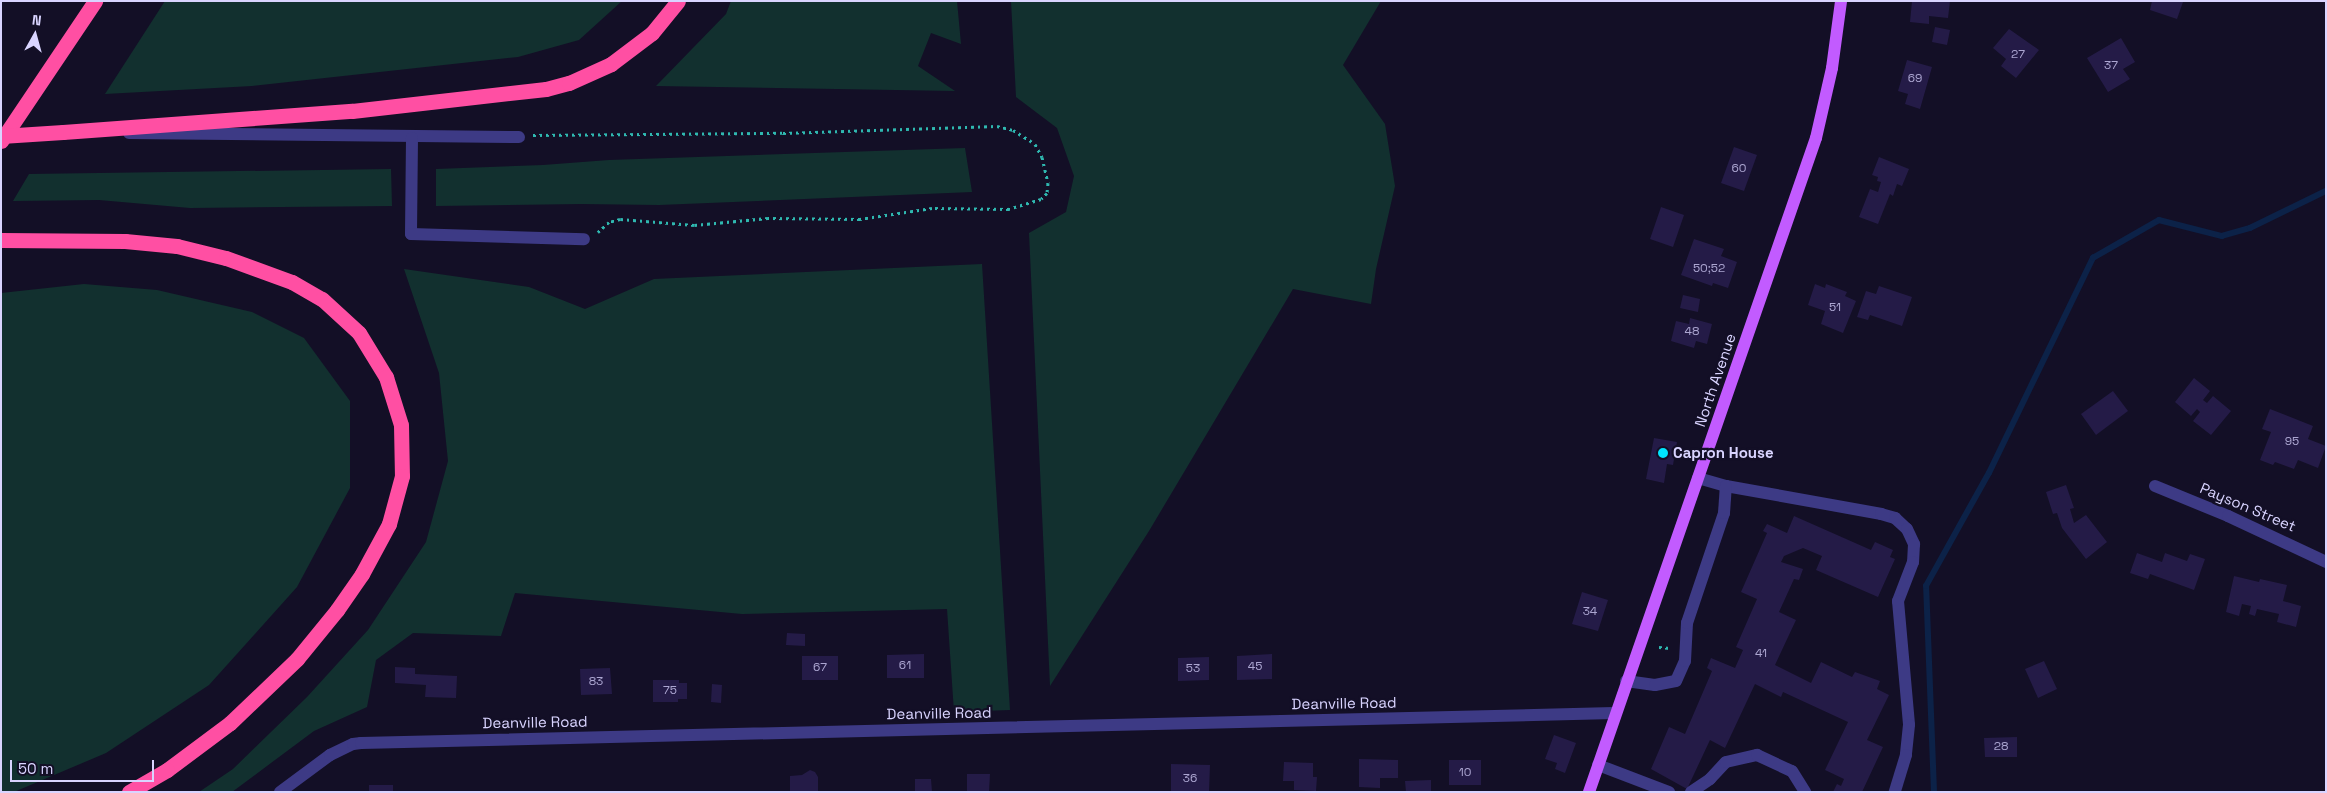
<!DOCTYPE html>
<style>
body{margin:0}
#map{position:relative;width:2327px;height:793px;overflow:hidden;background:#130f26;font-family:"Space Grotesk",sans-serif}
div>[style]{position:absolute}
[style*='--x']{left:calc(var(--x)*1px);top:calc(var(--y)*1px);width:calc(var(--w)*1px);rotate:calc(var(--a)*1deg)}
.green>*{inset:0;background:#12302f}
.stream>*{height:5.5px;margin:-2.75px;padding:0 2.75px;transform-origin:2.75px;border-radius:2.75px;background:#0c2248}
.building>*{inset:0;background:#241b47}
.path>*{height:3px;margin-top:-1.5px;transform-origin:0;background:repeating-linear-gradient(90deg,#2fb8b0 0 2.5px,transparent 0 6.5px)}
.minor>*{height:12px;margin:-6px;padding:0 6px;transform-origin:6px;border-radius:6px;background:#3d3a85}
.major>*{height:12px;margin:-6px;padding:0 6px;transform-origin:6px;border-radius:6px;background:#c25bff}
.highway>*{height:15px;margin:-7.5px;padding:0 7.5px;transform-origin:7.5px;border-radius:7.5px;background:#ff4fa3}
.highway-bridge>*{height:15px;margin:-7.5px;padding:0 7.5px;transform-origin:7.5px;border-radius:7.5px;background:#ff4fa3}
.dots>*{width:14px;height:14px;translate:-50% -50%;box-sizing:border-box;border:2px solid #130f26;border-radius:50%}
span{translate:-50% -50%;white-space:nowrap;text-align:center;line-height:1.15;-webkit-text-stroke:4.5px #130f26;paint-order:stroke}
.number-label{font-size:12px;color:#aca6d1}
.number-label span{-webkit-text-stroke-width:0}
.street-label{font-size:15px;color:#d9d4ff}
.poi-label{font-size:15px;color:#d9d4ff;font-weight:700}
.left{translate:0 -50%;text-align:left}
.frame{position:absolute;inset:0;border:2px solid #d9d4ff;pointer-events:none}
.north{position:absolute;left:10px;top:10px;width:50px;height:50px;-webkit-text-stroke:4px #130f26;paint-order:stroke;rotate:7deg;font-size:14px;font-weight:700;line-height:20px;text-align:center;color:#d9d4ff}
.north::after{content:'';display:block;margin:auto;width:18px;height:22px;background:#d9d4ff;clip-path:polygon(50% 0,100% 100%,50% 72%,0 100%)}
.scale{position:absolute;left:10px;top:760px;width:144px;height:22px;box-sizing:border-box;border:2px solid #d9d4ff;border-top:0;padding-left:6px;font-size:15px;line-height:18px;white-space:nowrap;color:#d9d4ff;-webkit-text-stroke:4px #130f26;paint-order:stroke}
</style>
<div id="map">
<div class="green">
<div style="clip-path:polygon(165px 1px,622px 1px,579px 40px,518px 57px,252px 86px,105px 94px)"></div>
<div style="clip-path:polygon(731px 1px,957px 1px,961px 44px,931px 33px,918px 66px,955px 91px,656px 86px,726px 14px)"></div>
<div style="clip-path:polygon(1011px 1px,1381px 1px,1343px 65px,1385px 124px,1395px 186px,1376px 269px,1371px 304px,1293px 289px,1149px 531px,1050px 686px,1029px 233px,1066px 212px,1074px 176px,1057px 128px,1016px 97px)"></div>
<div style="clip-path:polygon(965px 148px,972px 192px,659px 205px,581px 204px,436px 206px,436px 169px,543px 165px,609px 160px)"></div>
<div style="clip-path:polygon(391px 169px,392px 206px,190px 208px,99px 200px,13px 201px,29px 174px)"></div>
<div style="clip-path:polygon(982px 264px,1010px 710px,954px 712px,947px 609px,742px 614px,515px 593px,501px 636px,413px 633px,376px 660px,367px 707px,314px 731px,232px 792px,199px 792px,233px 769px,307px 697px,368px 630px,426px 542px,448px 461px,439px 373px,404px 269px,529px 287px,585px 309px,654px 279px)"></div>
<div style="clip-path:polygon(84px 284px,157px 290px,252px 312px,304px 338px,350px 401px,350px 488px,297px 587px,209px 685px,106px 753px,14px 792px,1px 792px,1px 293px)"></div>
</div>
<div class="stream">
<div style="--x:1934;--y:792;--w:206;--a:-92.2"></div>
<div style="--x:1926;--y:586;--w:129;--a:-60.9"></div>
<div style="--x:1989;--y:473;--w:239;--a:-64.2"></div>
<div style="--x:2093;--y:258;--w:76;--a:-29.9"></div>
<div style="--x:2159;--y:220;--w:65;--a:14.3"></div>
<div style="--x:2222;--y:236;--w:29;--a:-16"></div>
<div style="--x:2250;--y:228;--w:85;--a:-26"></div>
</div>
<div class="building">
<div style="clip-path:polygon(1912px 1px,1950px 1px,1948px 18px,1929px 16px,1929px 24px,1910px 22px)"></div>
<div style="clip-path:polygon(2152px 1px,2183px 2px,2177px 19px,2150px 10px)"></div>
<div style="clip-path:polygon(1935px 27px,1950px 30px,1947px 45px,1932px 42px)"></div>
<div style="clip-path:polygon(2009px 29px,2039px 50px,2016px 78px,2001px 66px,2006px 59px,1993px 48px)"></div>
<div style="clip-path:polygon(2121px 38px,2135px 62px,2123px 69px,2130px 79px,2108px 92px,2087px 58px)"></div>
<div style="clip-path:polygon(1907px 60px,1932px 67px,1920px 109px,1905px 104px,1908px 94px,1898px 91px)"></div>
<div style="clip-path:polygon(1734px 147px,1757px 155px,1744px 191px,1721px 183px)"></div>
<div style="clip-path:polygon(1879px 157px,1909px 169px,1902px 186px,1897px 184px,1893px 196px,1890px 194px,1878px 224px,1859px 217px,1870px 189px,1878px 192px,1881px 182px,1877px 181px,1878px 177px,1872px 175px)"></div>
<div style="clip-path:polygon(1661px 207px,1684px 215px,1673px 247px,1650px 239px)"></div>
<div style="clip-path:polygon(1694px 239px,1724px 249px,1721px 256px,1737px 262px,1728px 288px,1713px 283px,1712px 286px,1681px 275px)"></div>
<div style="clip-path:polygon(1815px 284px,1825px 288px,1826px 284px,1847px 292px,1845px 296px,1856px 301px,1843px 333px,1821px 324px,1825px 311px,1808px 305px)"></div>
<div style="clip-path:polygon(1879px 286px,1912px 297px,1902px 326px,1870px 315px,1868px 320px,1857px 317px,1866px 291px,1876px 294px)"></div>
<div style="clip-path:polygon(1683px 295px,1700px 299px,1698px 312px,1680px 308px)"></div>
<div style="clip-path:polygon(1690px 318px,1712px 324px,1707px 344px,1696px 341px,1694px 348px,1671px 341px,1676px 321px,1689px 324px)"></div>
<div style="clip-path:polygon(2194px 378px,2210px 391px,2203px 400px,2207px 403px,2213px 396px,2231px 411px,2211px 435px,2193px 421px,2200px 412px,2197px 409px,2191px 416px,2175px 402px)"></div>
<div style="clip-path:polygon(2113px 391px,2128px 411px,2096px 435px,2081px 414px)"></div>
<div style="clip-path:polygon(2270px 409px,2313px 426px,2308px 439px,2326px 446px,2318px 468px,2298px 460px,2294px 469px,2275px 462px,2273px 465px,2260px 460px,2271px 432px,2262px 429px)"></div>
<div style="clip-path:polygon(1654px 438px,1677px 442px,1673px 465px,1667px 464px,1664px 483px,1646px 479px)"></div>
<div style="clip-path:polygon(2066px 485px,2074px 508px,2070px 509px,2074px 523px,2086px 515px,2107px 542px,2086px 559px,2062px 528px,2057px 513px,2053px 514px,2046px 492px)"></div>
<div style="clip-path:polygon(1794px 516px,1871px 550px,1875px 542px,1893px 550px,1890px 557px,1895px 559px,1878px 597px,1816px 570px,1822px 556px,1803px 548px,1784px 556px,1781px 562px,1803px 569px,1799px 580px,1794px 579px,1779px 612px,1796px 620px,1775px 665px,1811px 683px,1821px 662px,1852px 677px,1855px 672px,1880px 681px,1877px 689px,1889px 695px,1867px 740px,1883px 747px,1862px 792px,1833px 792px,1837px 784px,1841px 786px,1844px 779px,1825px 770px,1848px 722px,1783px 692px,1781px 697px,1755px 684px,1725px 748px,1710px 740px,1687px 789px,1651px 769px,1669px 727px,1685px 734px,1712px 671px,1707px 668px,1711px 658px,1735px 668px,1743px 650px,1736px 647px,1757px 599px,1741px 592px,1767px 533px,1763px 531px,1767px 524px,1787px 533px)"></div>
<div style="clip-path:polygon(2137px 553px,2162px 562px,2165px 553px,2187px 561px,2190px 554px,2205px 559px,2194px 590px,2150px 574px,2148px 579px,2130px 573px)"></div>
<div style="clip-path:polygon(2234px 576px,2259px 582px,2260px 579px,2287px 585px,2283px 601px,2301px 606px,2296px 627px,2277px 622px,2279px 614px,2257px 609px,2255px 616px,2249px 614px,2251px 606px,2242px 604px,2239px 616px,2226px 612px)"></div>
<div style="clip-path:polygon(1582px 592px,1608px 600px,1598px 631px,1572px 624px)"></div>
<div style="clip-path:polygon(787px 633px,805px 634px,805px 646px,786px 645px)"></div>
<div style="clip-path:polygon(924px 654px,924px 678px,887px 678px,887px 655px)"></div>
<div style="clip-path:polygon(1272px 654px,1272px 679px,1237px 680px,1237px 656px)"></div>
<div style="clip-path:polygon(802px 656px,838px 656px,838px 680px,802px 680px)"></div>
<div style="clip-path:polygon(1209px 657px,1209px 680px,1178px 681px,1178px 658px)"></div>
<div style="clip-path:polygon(2044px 661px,2057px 689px,2038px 698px,2025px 669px)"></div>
<div style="clip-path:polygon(395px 667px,415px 668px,415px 674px,457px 676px,456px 698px,425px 697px,426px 685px,395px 683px)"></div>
<div style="clip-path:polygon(610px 668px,612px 694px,581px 695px,580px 669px)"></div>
<div style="clip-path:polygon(653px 680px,679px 680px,679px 683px,687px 683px,687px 699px,678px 699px,678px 702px,653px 702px)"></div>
<div style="clip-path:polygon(712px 684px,722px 685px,721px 703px,711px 702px)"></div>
<div style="clip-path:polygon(1554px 735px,1576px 743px,1565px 773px,1555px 769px,1557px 763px,1545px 759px)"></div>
<div style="clip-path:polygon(2017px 737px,2017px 757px,1985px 757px,1984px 738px)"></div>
<div style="clip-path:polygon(1359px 759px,1398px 760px,1398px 778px,1380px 778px,1380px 788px,1359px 787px)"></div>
<div style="clip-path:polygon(1449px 760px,1481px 760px,1481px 785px,1449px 785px)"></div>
<div style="clip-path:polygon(1284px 762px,1313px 763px,1313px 777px,1317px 777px,1316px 791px,1294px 790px,1294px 781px,1283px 781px)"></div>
<div style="clip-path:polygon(1171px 764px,1210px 765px,1209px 792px,1171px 792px)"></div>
<div style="clip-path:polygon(810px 770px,815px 772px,818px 777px,818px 792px,790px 792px,790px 776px,802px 775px)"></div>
<div style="clip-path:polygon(967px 774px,990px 774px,989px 792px,967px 792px)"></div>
<div style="clip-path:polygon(915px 779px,931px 779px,932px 792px,915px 792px)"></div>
<div style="clip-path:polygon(1431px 780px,1431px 792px,1406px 792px,1405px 781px)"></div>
<div style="clip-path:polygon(369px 785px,393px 785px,393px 792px,369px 792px)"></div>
</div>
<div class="path">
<div style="--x:533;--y:135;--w:250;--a:-0.5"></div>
<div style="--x:783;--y:133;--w:214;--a:-1.9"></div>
<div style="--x:997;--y:126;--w:16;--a:14"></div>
<div style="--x:1013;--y:130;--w:26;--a:32"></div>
<div style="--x:1035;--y:144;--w:15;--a:62"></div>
<div style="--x:1042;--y:157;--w:27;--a:77"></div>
<div style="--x:1048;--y:183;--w:10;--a:96"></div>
<div style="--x:1047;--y:193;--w:8;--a:135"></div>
<div style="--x:1041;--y:199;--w:34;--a:163"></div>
<div style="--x:1009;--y:209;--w:77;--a:-179.3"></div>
<div style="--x:932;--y:208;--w:73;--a:171.3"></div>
<div style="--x:860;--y:219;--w:92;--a:-179.4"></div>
<div style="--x:768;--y:218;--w:74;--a:174.6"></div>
<div style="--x:694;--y:225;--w:74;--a:-175.4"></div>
<div style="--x:620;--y:219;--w:11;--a:165"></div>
<div style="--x:609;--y:222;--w:15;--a:138"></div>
<div style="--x:1659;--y:647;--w:11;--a:5"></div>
</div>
<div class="minor">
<div style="--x:129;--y:133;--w:390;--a:0.6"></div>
<div style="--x:412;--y:138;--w:96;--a:90.6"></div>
<div style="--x:411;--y:234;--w:173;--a:1.7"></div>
<div style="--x:1698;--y:478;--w:29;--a:16"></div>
<div style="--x:1726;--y:486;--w:158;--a:10.2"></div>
<div style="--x:1881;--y:514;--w:15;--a:16"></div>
<div style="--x:1895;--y:518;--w:16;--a:43"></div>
<div style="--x:1907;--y:529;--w:17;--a:65"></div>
<div style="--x:1914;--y:544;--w:18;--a:93"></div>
<div style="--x:1913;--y:562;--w:42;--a:111"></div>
<div style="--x:1898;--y:601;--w:124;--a:84.9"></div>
<div style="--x:1909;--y:725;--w:30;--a:96"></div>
<div style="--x:1906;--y:755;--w:39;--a:107"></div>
<div style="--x:2155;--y:486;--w:79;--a:22.3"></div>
<div style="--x:2228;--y:516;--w:108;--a:25.1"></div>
<div style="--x:1626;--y:681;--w:29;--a:8"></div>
<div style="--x:1655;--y:685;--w:21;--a:-11"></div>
<div style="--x:1676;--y:681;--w:22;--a:-66"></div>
<div style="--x:1685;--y:661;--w:38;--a:-87"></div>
<div style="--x:1687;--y:623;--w:116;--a:-71.4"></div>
<div style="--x:1724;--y:513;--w:27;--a:-86"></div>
<div style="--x:1598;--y:765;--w:76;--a:20.8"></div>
<div style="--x:280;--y:792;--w:62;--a:-36.5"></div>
<div style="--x:330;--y:755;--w:25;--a:-26"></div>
<div style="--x:353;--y:744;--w:8;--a:-7"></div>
<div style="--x:361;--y:743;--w:1253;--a:-1.37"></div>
<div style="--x:1691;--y:792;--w:23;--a:-34"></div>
<div style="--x:1710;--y:779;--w:23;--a:-47"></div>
<div style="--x:1726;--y:762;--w:32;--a:-13"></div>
<div style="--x:1757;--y:755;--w:38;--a:25"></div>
<div style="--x:1792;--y:771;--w:25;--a:58"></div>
</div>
<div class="major">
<div style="--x:1589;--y:792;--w:692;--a:-70.86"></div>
<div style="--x:1816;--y:138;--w:72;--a:-77.1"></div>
<div style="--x:1832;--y:68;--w:68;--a:-82.3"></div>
</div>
<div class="highway">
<div style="--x:63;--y:132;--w:290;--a:-4.2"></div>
<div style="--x:352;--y:111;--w:195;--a:-6.5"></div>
<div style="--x:546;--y:89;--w:24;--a:-15"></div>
<div style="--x:569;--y:83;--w:46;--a:-24.3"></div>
<div style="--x:611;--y:64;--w:51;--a:-37.1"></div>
<div style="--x:652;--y:33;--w:41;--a:-50.9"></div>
<div style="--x:1;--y:141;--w:169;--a:-56.1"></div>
<div style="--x:1;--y:240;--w:124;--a:0.5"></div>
<div style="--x:125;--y:241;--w:52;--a:5.5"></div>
<div style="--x:177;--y:246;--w:50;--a:13.8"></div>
<div style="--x:226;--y:258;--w:70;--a:20"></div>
<div style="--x:292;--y:282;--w:34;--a:30"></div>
<div style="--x:322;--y:299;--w:50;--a:42.6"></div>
<div style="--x:359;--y:333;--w:52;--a:58.5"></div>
<div style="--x:386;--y:377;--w:50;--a:72.6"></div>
<div style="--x:401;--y:425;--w:51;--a:88.9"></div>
<div style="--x:402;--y:476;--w:50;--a:105.2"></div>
<div style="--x:389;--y:524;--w:57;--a:118.4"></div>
<div style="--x:362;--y:574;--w:44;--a:124.8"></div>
<div style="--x:337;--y:610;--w:63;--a:129.2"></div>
<div style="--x:297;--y:659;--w:93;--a:136.3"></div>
<div style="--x:230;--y:723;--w:79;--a:143.3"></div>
<div style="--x:167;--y:770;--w:44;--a:149.9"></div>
</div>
<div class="highway-bridge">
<div style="--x:1;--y:136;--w:62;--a:-3.7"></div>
</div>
<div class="dots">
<div style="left:1663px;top:453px;background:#00e5ff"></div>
</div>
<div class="number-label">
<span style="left:2018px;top:55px">27</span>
<span style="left:2111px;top:66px">37</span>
<span style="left:1915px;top:79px">69</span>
<span style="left:1739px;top:169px">60</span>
<span style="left:1709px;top:269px">50;52</span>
<span style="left:1835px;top:308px">51</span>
<span style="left:1692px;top:332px">48</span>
<span style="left:2292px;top:442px">95</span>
<span style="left:1590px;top:612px">34</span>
<span style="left:1761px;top:654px">41</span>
<span style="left:905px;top:666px">61</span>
<span style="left:1255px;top:667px">45</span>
<span style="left:820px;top:668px">67</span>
<span style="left:1193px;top:669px">53</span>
<span style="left:596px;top:682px">83</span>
<span style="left:670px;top:691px">75</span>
<span style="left:2001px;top:747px">28</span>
<span style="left:1465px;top:773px">10</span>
<span style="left:1190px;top:779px">36</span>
</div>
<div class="street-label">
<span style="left:1715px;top:380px;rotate:-71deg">North Avenue</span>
<span style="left:2248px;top:507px;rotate:23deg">Payson Street</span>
<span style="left:1344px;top:703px;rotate:-1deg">Deanville Road</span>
<span style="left:939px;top:713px;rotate:-1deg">Deanville Road</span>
<span style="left:535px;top:722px;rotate:-1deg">Deanville Road</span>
</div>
<div class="poi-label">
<span class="left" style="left:1673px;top:453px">Capron House</span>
</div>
<div class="frame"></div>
<div class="north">N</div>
<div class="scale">50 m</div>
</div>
